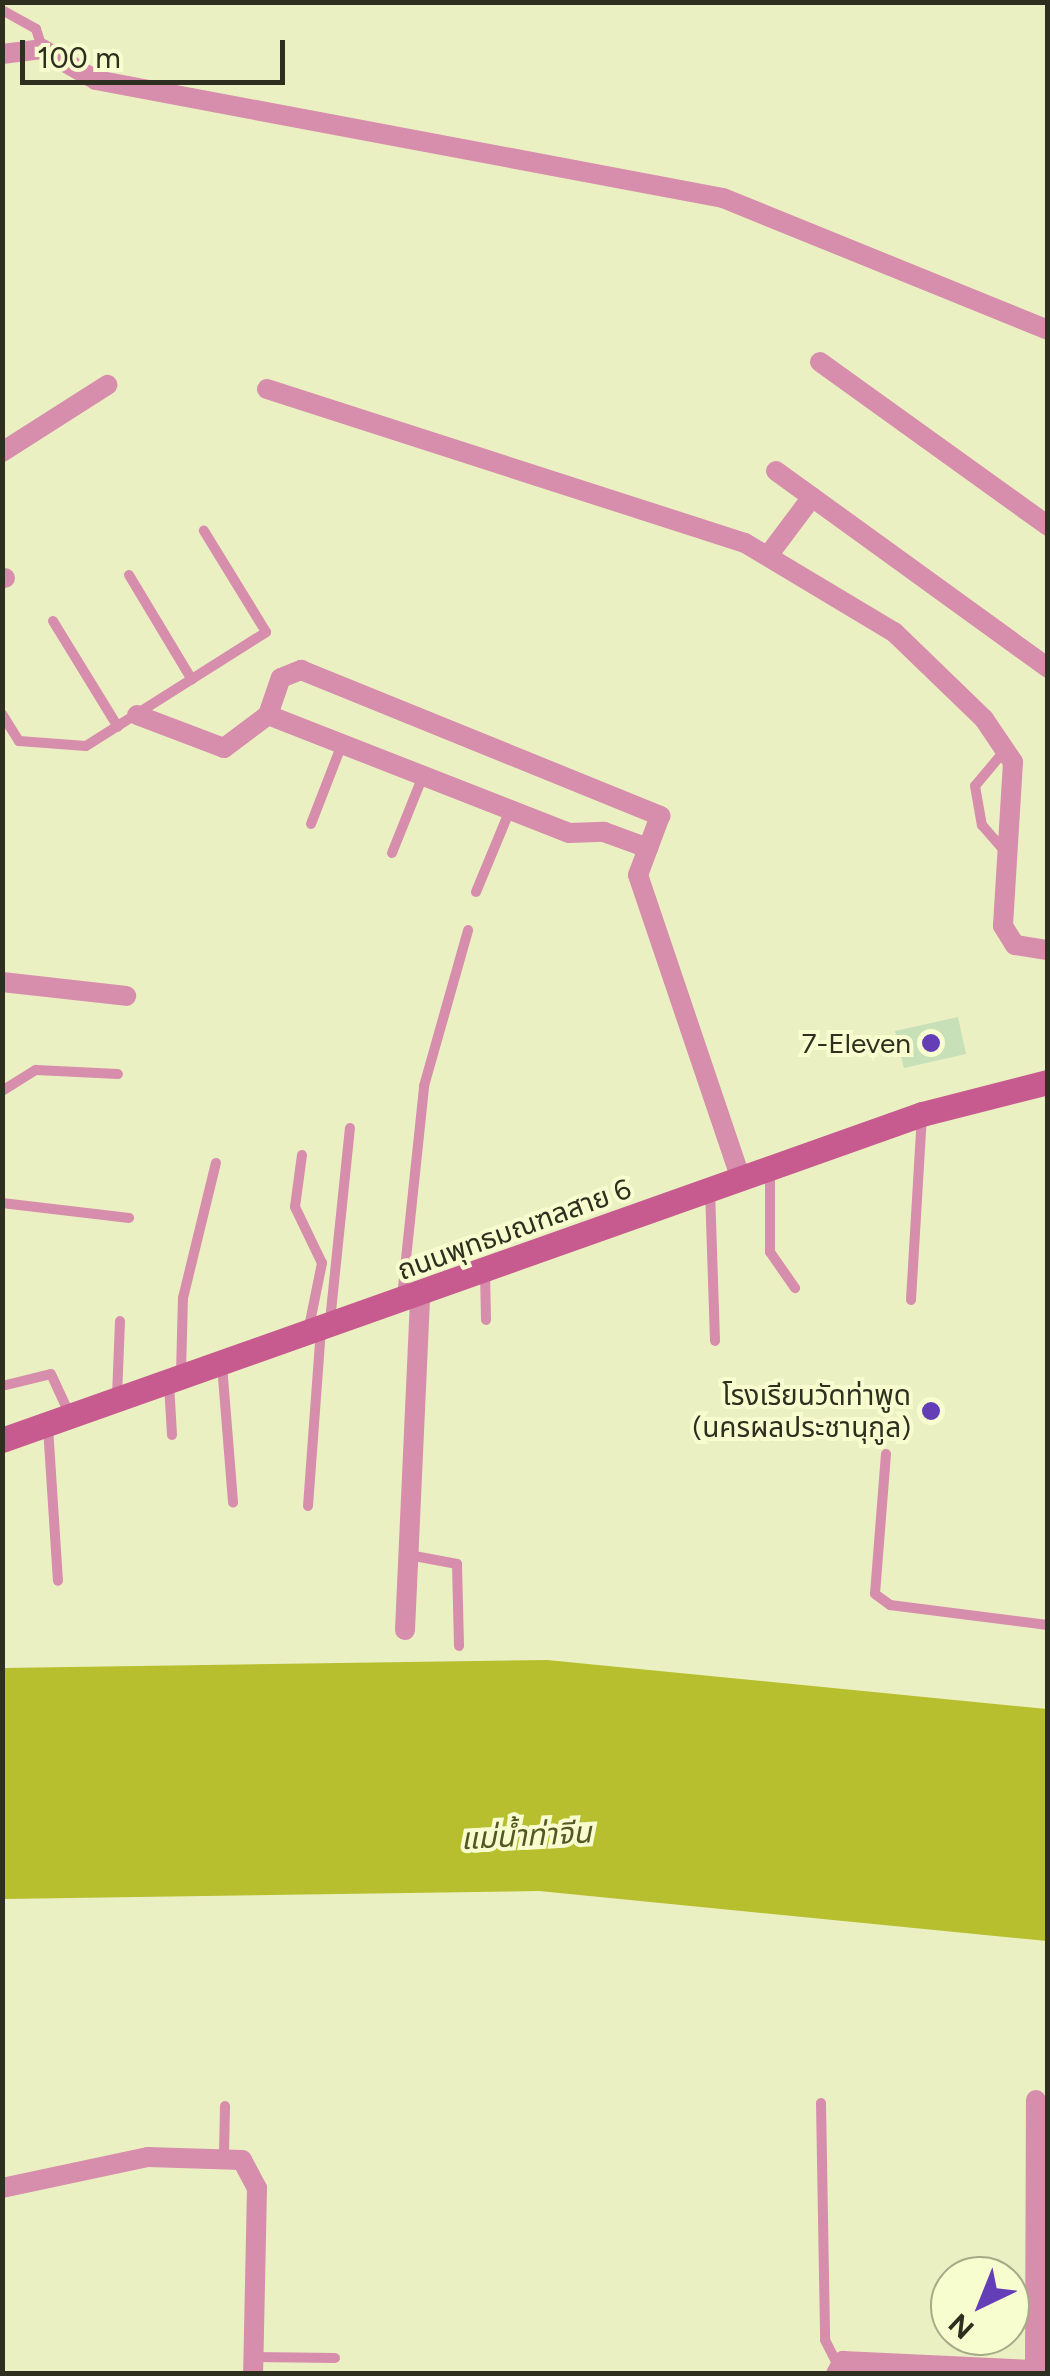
<!DOCTYPE html>
<meta charset="utf-8">
<style>
body{margin:0}
#map{position:relative;width:1050px;height:2376px;overflow:hidden;background:#ebf0c3;font-family:Figtree,"Noto Sans Thai",sans-serif}
div>[style]{position:absolute}
[style*='--x']{left:calc(var(--x)*1px);top:calc(var(--y)*1px);width:calc(var(--w)*1px);rotate:calc(var(--a)*1deg)}
.water>*{inset:0;background:#b7bf2e}
.building>*{inset:0;background:#c8e0b8}
.service>*{height:10px;margin:-5px;padding:0 5px;transform-origin:5px;border-radius:5px;background:#d78dac}
.minor>*{height:20px;margin:-10px;padding:0 10px;transform-origin:10px;border-radius:10px;background:#d78dac}
.secondary>*{height:25px;margin:-12.5px;padding:0 12.5px;transform-origin:12.5px;border-radius:12.5px;background:#c75a8e}
.dots>*{width:28px;height:28px;translate:-50% -50%;box-sizing:border-box;border:5px solid #f8fdcf;border-radius:50%}
span{translate:-50% -50%;white-space:nowrap;text-align:center;line-height:1.15;-webkit-text-stroke:8px #f8fdcf;paint-order:stroke}
.poi-label{font-size:28px;color:#2e2f1e}
.right{translate:-100% -50%;text-align:right}
.street-label{font-size:28px;color:#2e2f1e}
.water-label{font-size:30px;color:#545722;font-style:italic}
.frame{position:absolute;inset:0;border:5px solid #2e2f1e;pointer-events:none}
.north{position:absolute;left:930px;top:2256px;width:100px;height:100px;box-sizing:border-box;background:#f8fdcf;border:2px solid #a7ab88;border-radius:50%;rotate:223deg;font-size:28px;font-weight:700;line-height:40px;text-align:center;color:#2e2f1e}
.north::after{content:'';display:block;margin:auto;width:35px;height:45px;background:#643eb7;clip-path:polygon(50% 0,100% 100%,50% 72%,0 100%)}
.scale{position:absolute;left:20px;top:40px;width:265px;height:45px;box-sizing:border-box;border:5px solid #2e2f1e;border-top:0;padding-left:12px;font-size:30px;line-height:35px;white-space:nowrap;color:#2e2f1e;-webkit-text-stroke:8px #f8fdcf;paint-order:stroke}
</style>
<div id="map">
<div class="water">
<div style="clip-path:polygon(547px 1660px,1047px 1709px,1047px 1941px,539px 1891px,3px 1899px,3px 1668px)"></div>
</div>
<div class="building">
<div style="clip-path:polygon(958px 1017px,966px 1054px,904px 1068px,895px 1031px)"></div>
</div>
<div class="service">
<div style="--x:2;--y:10;--w:39;--a:29"></div>
<div style="--x:36;--y:29;--w:20;--a:72"></div>
<div style="--x:129;--y:575;--w:122;--a:59"></div>
<div style="--x:53;--y:621;--w:124;--a:58.5"></div>
<div style="--x:2;--y:714;--w:32;--a:58"></div>
<div style="--x:19;--y:741;--w:67;--a:4.3"></div>
<div style="--x:86;--y:746;--w:213;--a:-32.3"></div>
<div style="--x:266;--y:632;--w:119;--a:-121.5"></div>
<div style="--x:1006;--y:749;--w:48;--a:130"></div>
<div style="--x:975;--y:786;--w:40;--a:80"></div>
<div style="--x:982;--y:825;--w:37;--a:49"></div>
<div style="--x:311;--y:824;--w:86;--a:-68.8"></div>
<div style="--x:392;--y:853;--w:83;--a:-68.1"></div>
<div style="--x:476;--y:892;--w:89;--a:-67.5"></div>
<div style="--x:2;--y:1091;--w:40;--a:-32"></div>
<div style="--x:36;--y:1070;--w:82;--a:2.8"></div>
<div style="--x:302;--y:1155;--w:52;--a:97.7"></div>
<div style="--x:295;--y:1207;--w:62;--a:64.3"></div>
<div style="--x:322;--y:1263;--w:65;--a:101.5"></div>
<div style="--x:770;--y:1172;--w:80;--a:90"></div>
<div style="--x:770;--y:1252;--w:44;--a:55.2"></div>
<div style="--x:710;--y:1190;--w:151;--a:88.1"></div>
<div style="--x:2;--y:1203;--w:128;--a:6.7"></div>
<div style="--x:485;--y:1272;--w:48;--a:88.8"></div>
<div style="--x:402;--y:1297;--w:212;--a:-84"></div>
<div style="--x:424;--y:1086;--w:162;--a:-74.2"></div>
<div style="--x:911;--y:1300;--w:184;--a:-86.6"></div>
<div style="--x:330;--y:1321;--w:194;--a:-84.1"></div>
<div style="--x:222;--y:1365;--w:138;--a:85.4"></div>
<div style="--x:181;--y:1373;--w:75;--a:-88.5"></div>
<div style="--x:183;--y:1298;--w:139;--a:-76.3"></div>
<div style="--x:169;--y:1384;--w:51;--a:86.6"></div>
<div style="--x:2;--y:1386;--w:50;--a:-13.8"></div>
<div style="--x:51;--y:1374;--w:43;--a:65.2"></div>
<div style="--x:117;--y:1396;--w:75;--a:-87.7"></div>
<div style="--x:48;--y:1427;--w:154;--a:86.3"></div>
<div style="--x:886;--y:1454;--w:140;--a:94.5"></div>
<div style="--x:875;--y:1594;--w:19;--a:36"></div>
<div style="--x:890;--y:1605;--w:159;--a:7.2"></div>
<div style="--x:308;--y:1506;--w:177;--a:-85.8"></div>
<div style="--x:409;--y:1555;--w:49;--a:10.6"></div>
<div style="--x:457;--y:1564;--w:82;--a:88.6"></div>
<div style="--x:821;--y:2103;--w:237;--a:89"></div>
<div style="--x:825;--y:2340;--w:25;--a:63"></div>
<div style="--x:224;--y:2154;--w:48;--a:-88.8"></div>
<div style="--x:254;--y:2357;--w:81;--a:0.7"></div>
</div>
<div class="minor">
<div style="--x:2;--y:54;--w:40;--a:-7.1"></div>
<div style="--x:42;--y:49;--w:62;--a:29.9"></div>
<div style="--x:96;--y:80;--w:638;--a:10.66"></div>
<div style="--x:723;--y:198;--w:351;--a:22.1"></div>
<div style="--x:820;--y:362;--w:281;--a:35.7"></div>
<div style="--x:267;--y:389;--w:502;--a:17.86"></div>
<div style="--x:745;--y:543;--w:174;--a:30.9"></div>
<div style="--x:894;--y:632;--w:125;--a:44"></div>
<div style="--x:984;--y:719;--w:52;--a:56"></div>
<div style="--x:1013;--y:762;--w:164;--a:93.5"></div>
<div style="--x:1003;--y:926;--w:22;--a:58"></div>
<div style="--x:1015;--y:945;--w:33;--a:9"></div>
<div style="--x:2;--y:452;--w:125;--a:-32.5"></div>
<div style="--x:776;--y:471;--w:336;--a:35.9"></div>
<div style="--x:770;--y:553;--w:70;--a:-53.1"></div>
<div style="--x:2;--y:578;--w:3;--a:0"></div>
<div style="--x:137;--y:715;--w:93;--a:20.8"></div>
<div style="--x:224;--y:748;--w:55;--a:-36.9"></div>
<div style="--x:268;--y:715;--w:39;--a:-71"></div>
<div style="--x:281;--y:678;--w:22;--a:-22"></div>
<div style="--x:301;--y:670;--w:388;--a:22.1"></div>
<div style="--x:660;--y:816;--w:63;--a:110.4"></div>
<div style="--x:638;--y:875;--w:319;--a:71.3"></div>
<div style="--x:268;--y:715;--w:323;--a:21.4"></div>
<div style="--x:569;--y:833;--w:35;--a:-2"></div>
<div style="--x:604;--y:832;--w:47;--a:20"></div>
<div style="--x:2;--y:982;--w:125;--a:6.4"></div>
<div style="--x:405;--y:1630;--w:335;--a:-87.4"></div>
<div style="--x:2;--y:2188;--w:149;--a:-12"></div>
<div style="--x:148;--y:2157;--w:94;--a:1.8"></div>
<div style="--x:242;--y:2160;--w:32;--a:62"></div>
<div style="--x:257;--y:2188;--w:186;--a:91.2"></div>
<div style="--x:836;--y:2374;--w:15;--a:-62"></div>
<div style="--x:843;--y:2361;--w:192;--a:2.7"></div>
<div style="--x:1035;--y:2370;--w:270;--a:-89.8"></div>
</div>
<div class="secondary">
<div style="--x:2;--y:1440;--w:976;--a:-19.51"></div>
<div style="--x:922;--y:1114;--w:130;--a:-14.3"></div>
</div>
<div class="dots">
<div style="left:931px;top:1043px;background:#643eb7"></div>
<div style="left:931px;top:1411px;background:#643eb7"></div>
</div>
<div class="poi-label">
<span class="right" style="left:911px;top:1043px">7-Eleven</span>
<span class="right" style="left:911px;top:1411px">โรงเรียนวัดท่าพูด<br>(นครผลประชานุกูล)</span>
</div>
<div class="street-label">
<span style="left:514px;top:1229px;rotate:-20deg">ถนนพุทธมณฑลสาย 6</span>
</div>
<div class="water-label">
<span style="left:526px;top:1836px;rotate:-3deg">แม่น้ำท่าจีน</span>
</div>
<div class="frame"></div>
<div class="north">N</div>
<div class="scale">100 m</div>
</div>
